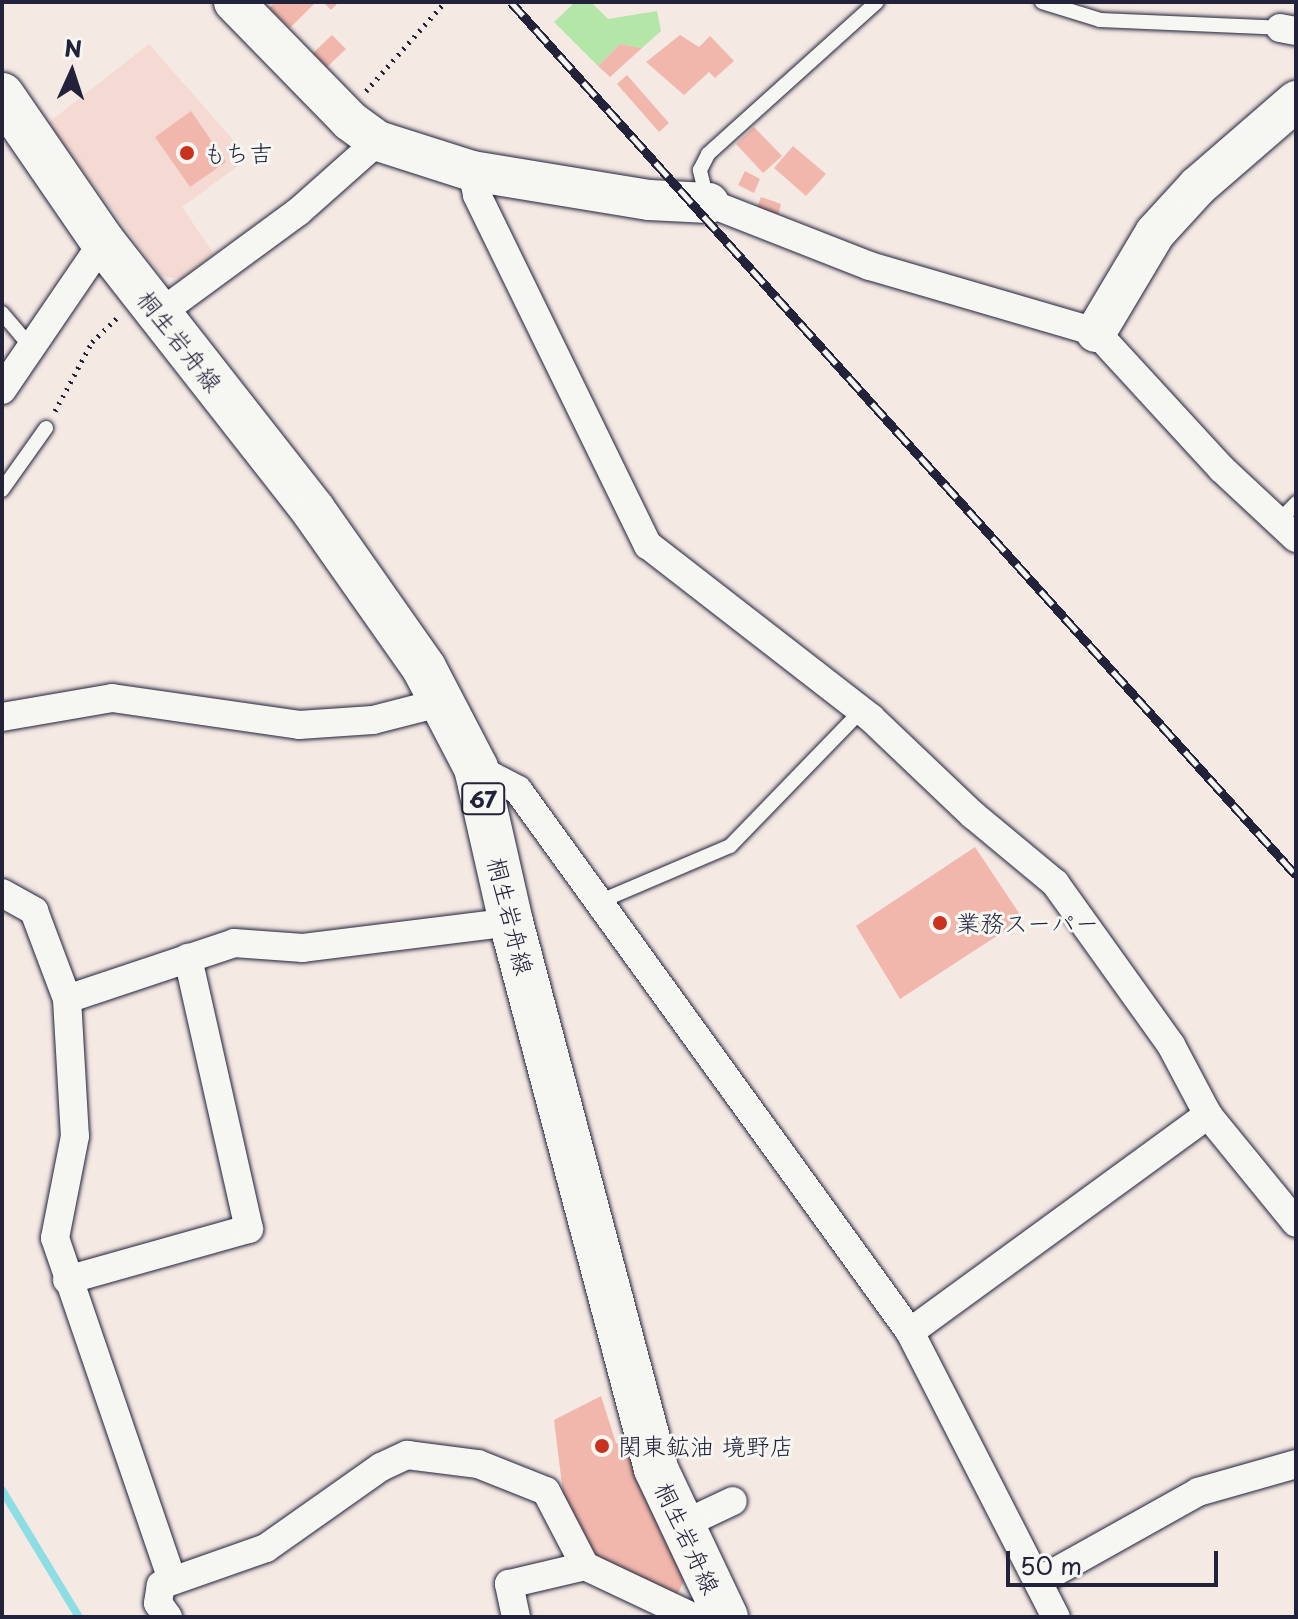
<!DOCTYPE html>
<meta charset="utf-8">
<style>
body{margin:0}
#map{position:relative;width:1298px;height:1619px;overflow:hidden;background:#f5e9e4;font-family:"Playpen Sans","Klee One",sans-serif}
div>[style]{position:absolute}
[style*='--x']{left:calc(var(--x)*1px);top:calc(var(--y)*1px);width:calc(var(--w)*1px);rotate:calc(var(--a)*1deg)}
.built>*{inset:0;background:#f4dad3}
.green>*{inset:0;background:#b3e6a7}
.stream>*{height:8px;margin:-4px;padding:0 4px;transform-origin:4px;border-radius:4px;background:#8cdee4}
.building>*{inset:0;background:#f1b7ac}
.path>*{height:5px;margin-top:-2.5px;transform-origin:0;background:repeating-linear-gradient(90deg,#22223b 0 2px,transparent 0 8px)}
.roads{filter:drop-shadow(0 0 2px #22223b) drop-shadow(0 0 2px #22223b)}
.lane>*{height:14px;margin:-7px;padding:0 7px;transform-origin:7px;border-radius:7px;background:#f6f6f2}
.street>*{height:28px;margin:-14px;padding:0 14px;transform-origin:14px;border-radius:14px;background:#f6f6f2}
.secondary>*{height:40px;margin:-20px;padding:0 20px;transform-origin:20px;border-radius:20px;background:#f6f6f2}
.primary>*{height:44px;margin:-22px;padding:0 22px;transform-origin:22px;border-radius:22px;background:#f6f6f2}
.rail>*{height:9px;margin-top:-4.5px;transform-origin:0;background:repeating-linear-gradient(90deg,#f6f6f2 0 18px,#22223b 0 36px);box-sizing:border-box;border-block:2px solid #22223b}
.dots>*{width:22px;height:22px;translate:-50% -50%;box-sizing:border-box;border:4px solid #f6f6f2;border-radius:50%}
span{translate:-50% -50%;white-space:nowrap;text-align:center;line-height:1.15;-webkit-text-stroke:6px #f6f6f2;paint-order:stroke}
.shield-label span{padding:2px 6px;background:#f6f6f2;border:2px solid;border-radius:6px;-webkit-text-stroke-width:0}
.shield-label{font-size:22px;color:#22223b;font-weight:700}
.poi-label{font-size:24px;color:#22223b}
.left{translate:0 -50%;text-align:left}
.street-label{font-size:24px;color:#22223b}
.frame{position:absolute;inset:0;border:4px solid #22223b;pointer-events:none}
.north{position:absolute;left:32px;top:32px;width:80px;height:80px;-webkit-text-stroke:6px #f6f6f2;paint-order:stroke;rotate:3deg;font-size:22px;font-weight:700;line-height:32px;text-align:center;color:#22223b}
.north::after{content:'';display:block;margin:auto;width:28px;height:36px;background:#22223b;clip-path:polygon(50% 0,100% 100%,50% 72%,0 100%)}
.scale{position:absolute;left:1006px;top:1551px;width:212px;height:36px;box-sizing:border-box;border:4px solid #22223b;border-top:0;padding-left:10px;font-size:24px;line-height:28px;white-space:nowrap;color:#22223b;-webkit-text-stroke:6px #f6f6f2;paint-order:stroke}
</style>
<div id="map">
<div class="built">
<div style="clip-path:polygon(149px 44px,249px 158px,182px 207px,214px 254px,181px 279px,161px 276px,48px 123px)"></div>
</div>
<div class="green">
<div style="clip-path:polygon(575px 2px,591px 2px,608px 19px,657px 11px,661px 31px,642px 48px,620px 44px,598px 66px,554px 22px)"></div>
</div>
<div class="stream">
<div style="--x:2;--y:1490;--w:149;--a:58.8"></div>
</div>
<div class="building">
<div style="clip-path:polygon(275px 2px,316px 2px,290px 28px,269px 8px)"></div>
<div style="clip-path:polygon(323px 2px,339px 2px,331px 10px)"></div>
<div style="clip-path:polygon(332px 35px,346px 49px,327px 67px,313px 53px)"></div>
<div style="clip-path:polygon(680px 35px,699px 47px,710px 36px,734px 61px,715px 78px,709px 72px,684px 95px,646px 62px)"></div>
<div style="clip-path:polygon(620px 44px,642px 48px,610px 77px,598px 66px)"></div>
<div style="clip-path:polygon(627px 75px,669px 123px,659px 132px,617px 84px)"></div>
<div style="clip-path:polygon(191px 111px,226px 162px,190px 187px,155px 137px)"></div>
<div style="clip-path:polygon(754px 127px,782px 156px,763px 173px,736px 144px)"></div>
<div style="clip-path:polygon(793px 146px,826px 174px,806px 196px,774px 168px)"></div>
<div style="clip-path:polygon(745px 171px,760px 179px,754px 193px,738px 185px)"></div>
<div style="clip-path:polygon(761px 197px,781px 204px,778px 215px,757px 208px)"></div>
<div style="clip-path:polygon(975px 847px,1023px 919px,900px 999px,856px 926px)"></div>
<div style="clip-path:polygon(601px 1396px,616px 1443px,635px 1453px,687px 1575px,673px 1603px,598px 1569px,563px 1493px,554px 1420px)"></div>
</div>
<div class="path">
<div style="--x:366;--y:91;--w:119;--a:-48.4"></div>
<div style="--x:55;--y:411;--w:78;--a:-61.8"></div>
<div style="--x:92;--y:342;--w:36;--a:-44"></div>
</div>
<div class="roads">
<div class="lane">
<div style="--x:1042;--y:2;--w:61;--a:17.2"></div>
<div style="--x:1100;--y:20;--w:180;--a:2.5"></div>
<div style="--x:707;--y:199;--w:30;--a:-104"></div>
<div style="--x:700;--y:170;--w:18;--a:-63"></div>
<div style="--x:708;--y:154;--w:227;--a:-42"></div>
<div style="--x:2;--y:313;--w:43;--a:49.7"></div>
<div style="--x:2;--y:490;--w:76;--a:-54.6"></div>
<div style="--x:1277;--y:523;--w:28;--a:-46"></div>
<div style="--x:601;--y:901;--w:140;--a:-23.1"></div>
<div style="--x:730;--y:846;--w:190;--a:-45.9"></div>
</div>
<div class="street">
<div style="--x:1280;--y:28;--w:16;--a:11"></div>
<div style="--x:472;--y:171;--w:25;--a:78"></div>
<div style="--x:477;--y:195;--w:390;--a:64"></div>
<div style="--x:648;--y:545;--w:282;--a:37.8"></div>
<div style="--x:871;--y:718;--w:141;--a:43.6"></div>
<div style="--x:973;--y:815;--w:107;--a:39.7"></div>
<div style="--x:1055;--y:883;--w:199;--a:54.4"></div>
<div style="--x:1171;--y:1045;--w:79;--a:62.1"></div>
<div style="--x:1208;--y:1115;--w:139;--a:50.8"></div>
<div style="--x:709;--y:203;--w:173;--a:21.4"></div>
<div style="--x:870;--y:266;--w:235;--a:16.3"></div>
<div style="--x:1096;--y:332;--w:186;--a:47.4"></div>
<div style="--x:1222;--y:469;--w:101;--a:43"></div>
<div style="--x:159;--y:314;--w:172;--a:-36.3"></div>
<div style="--x:298;--y:212;--w:107;--a:-41.6"></div>
<div style="--x:2;--y:390;--w:179;--a:-55.7"></div>
<div style="--x:2;--y:717;--w:112;--a:-9.8"></div>
<div style="--x:112;--y:698;--w:189;--a:8.2"></div>
<div style="--x:299;--y:725;--w:74;--a:-3.9"></div>
<div style="--x:373;--y:720;--w:72;--a:-14.4"></div>
<div style="--x:476;--y:768;--w:47;--a:27.6"></div>
<div style="--x:518;--y:790;--w:669;--a:54.12"></div>
<div style="--x:910;--y:1332;--w:320;--a:62.9"></div>
<div style="--x:2;--y:893;--w:37;--a:29"></div>
<div style="--x:34;--y:911;--w:94;--a:69.4"></div>
<div style="--x:67;--y:999;--w:137;--a:86.7"></div>
<div style="--x:75;--y:1136;--w:104;--a:101.1"></div>
<div style="--x:55;--y:1238;--w:361;--a:71.1"></div>
<div style="--x:67;--y:999;--w:176;--a:-18.5"></div>
<div style="--x:234;--y:943;--w:69;--a:4.1"></div>
<div style="--x:303;--y:948;--w:210;--a:-7.1"></div>
<div style="--x:67;--y:1280;--w:189;--a:-15.7"></div>
<div style="--x:249;--y:1229;--w:278;--a:-102.7"></div>
<div style="--x:910;--y:1332;--w:369;--a:-36.1"></div>
<div style="--x:682;--y:1525;--w:56;--a:-25.2"></div>
<div style="--x:1039;--y:1581;--w:182;--a:-29.2"></div>
<div style="--x:1198;--y:1492;--w:102;--a:-15.9"></div>
<div style="--x:168;--y:1617;--w:17;--a:-126"></div>
<div style="--x:158;--y:1603;--w:18;--a:-81"></div>
<div style="--x:161;--y:1585;--w:111;--a:-19.4"></div>
<div style="--x:266;--y:1548;--w:141;--a:-35.2"></div>
<div style="--x:381;--y:1467;--w:29;--a:-25"></div>
<div style="--x:407;--y:1455;--w:72;--a:7.2"></div>
<div style="--x:478;--y:1464;--w:73;--a:21.7"></div>
<div style="--x:546;--y:1491;--w:85;--a:62.5"></div>
<div style="--x:585;--y:1566;--w:119;--a:25.3"></div>
<div style="--x:516;--y:1617;--w:34;--a:-102"></div>
<div style="--x:509;--y:1584;--w:78;--a:-13.3"></div>
</div>
<div class="secondary">
<div style="--x:234;--y:2;--w:166;--a:45.7"></div>
<div style="--x:350;--y:121;--w:34;--a:36"></div>
<div style="--x:378;--y:141;--w:99;--a:17.7"></div>
<div style="--x:472;--y:171;--w:179;--a:9.3"></div>
<div style="--x:649;--y:200;--w:60;--a:2.9"></div>
<div style="--x:1096;--y:332;--w:115;--a:-59.2"></div>
<div style="--x:1155;--y:233;--w:64;--a:-47.5"></div>
<div style="--x:1198;--y:186;--w:130;--a:-40.9"></div>
</div>
<div class="primary">
<div style="--x:2;--y:95;--w:178;--a:55.5"></div>
<div style="--x:103;--y:242;--w:340;--a:51.9"></div>
<div style="--x:313;--y:510;--w:193;--a:54.9"></div>
<div style="--x:424;--y:668;--w:113;--a:62.5"></div>
<div style="--x:476;--y:768;--w:158;--a:77.2"></div>
<div style="--x:511;--y:922;--w:566;--a:75.15"></div>
<div style="--x:656;--y:1469;--w:164;--a:64.7"></div>
</div>
</div>
<div class="rail">
<div style="--x:511;--y:2;--w:1174;--a:48.04"></div>
</div>
<div class="dots">
<div style="left:187px;top:153px;background:#c8321e"></div>
<div style="left:940px;top:923px;background:#c8321e"></div>
<div style="left:602px;top:1446px;background:#c8321e"></div>
</div>
<div class="shield-label">
<span style="left:483px;top:799px">67</span>
</div>
<div class="poi-label">
<span class="left" style="left:203px;top:153px">もち吉</span>
<span class="left" style="left:956px;top:923px">業務スーパー</span>
<span class="left" style="left:618px;top:1446px">関東鉱油 境野店</span>
</div>
<div class="street-label">
<span style="left:180px;top:341px;rotate:52deg">桐生岩舟線</span>
<span style="left:511px;top:916px;rotate:76deg">桐生岩舟線</span>
<span style="left:688px;top:1538px;rotate:65deg">桐生岩舟線</span>
</div>
<div class="frame"></div>
<div class="north">N</div>
<div class="scale">50 m</div>
</div>
